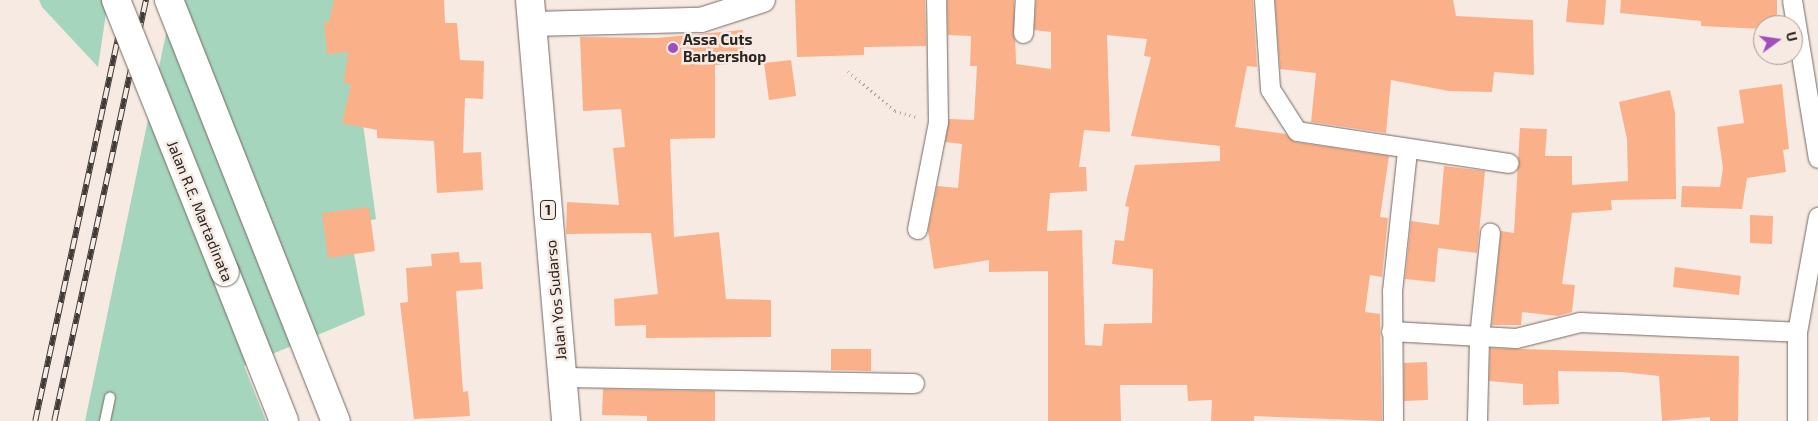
<!DOCTYPE html>
<style>
body{margin:0}
#map{position:relative;width:1818px;height:421px;overflow:hidden;background:#f7eae3;font-family:"Exo 2",sans-serif}
div>[style]{position:absolute}
[style*='--x']{left:calc(var(--x)*1px);top:calc(var(--y)*1px);width:calc(var(--w)*1px);rotate:calc(var(--a)*1deg)}
.green>*{inset:0;background:#a5d5bd}
.building>*{inset:0;background:#fab089}
.path>*{height:3px;margin-top:-1.5px;transform-origin:0;background:repeating-linear-gradient(90deg,#aea49f 0 1px,transparent 0 5px)}
.roads{filter:drop-shadow(0 0 1px #746963) drop-shadow(0 0 1px #746963)}
.service>*{height:10px;margin:-5px;padding:0 5px;transform-origin:5px;border-radius:5px;background:#fff}
.minor>*{height:19px;margin:-9.5px;padding:0 9.5px;transform-origin:9.5px;border-radius:9.5px;background:#fff}
.tertiary>*{height:24px;margin:-12px;padding:0 12px;transform-origin:12px;border-radius:12px;background:#fff}
.trunk>*{height:28px;margin:-14px;padding:0 14px;transform-origin:14px;border-radius:14px;background:#fff}
.rail>*{height:5.5px;margin-top:-2.75px;transform-origin:0;background:repeating-linear-gradient(90deg,#f7eae3 0 11px,#413b38 0 22px);box-sizing:border-box;border-block:1px solid #413b38}
.bridges{filter:drop-shadow(0 0 1px #746963) drop-shadow(0 0 1px #746963)}
.trunk-bridge>*{height:28px;margin:-14px;padding:0 14px;transform-origin:14px;border-radius:14px;background:#fff}
.dots>*{width:14px;height:14px;translate:-50% -50%;box-sizing:border-box;border:2px solid #f7eae3;border-radius:50%}
span{translate:-50% -50%;white-space:nowrap;text-align:center;line-height:1.15;-webkit-text-stroke:5px #f7eae3;paint-order:stroke}
.shield-label span{padding:1px 4px;background:#f7eae3;border:1px solid;border-radius:4px;-webkit-text-stroke-width:0}
.shield-label{font-size:14px;color:#2a2522;font-weight:700}
.poi-label{font-size:15px;color:#2a2522;font-weight:700}
.left{translate:0 -50%;text-align:left}
.street-label{font-size:15px;color:#2a2522}
.north{position:absolute;left:1753px;top:15px;width:50px;height:50px;box-sizing:border-box;background:#f7eae3;border:1px solid #a59b96;border-radius:50%;rotate:76deg;font-size:14px;font-weight:700;line-height:20px;text-align:center;color:#2a2522}
.north::after{content:'';display:block;margin:auto;width:18px;height:22px;background:#a24fbd;clip-path:polygon(50% 0,100% 100%,50% 72%,0 100%)}
</style>
<div id="map">
<div class="green">
<div style="clip-path:polygon(39px 0,108px 0,98px 67px,42px 7px)"></div>
<div style="clip-path:polygon(173px 0,346px 0,376px 219px,349px 226px,365px 315px,244px 366px,266px 421px,85px 421px)"></div>
</div>
<div class="building">
<div style="clip-path:polygon(334px 0,444px 0,445px 23px,457px 23px,460px 60px,484px 61px,483px 99px,465px 98px,463px 153px,481px 152px,483px 190px,437px 193px,434px 141px,377px 138px,377px 130px,342px 123px,351px 84px,344px 83px,348px 52px,327px 54px,324px 22px,329px 22px)"></div>
<div style="clip-path:polygon(795px 0,925px 0,926px 46px,864px 47px,864px 55px,797px 57px)"></div>
<div style="clip-path:polygon(evenodd,947px 0,1014px 0,1016px 64px,1051px 69px,1051px 32px,1034px 30px,1036px 0,1253px 0,1257px 67px,1247px 66px,1235px 127px,1286px 134px,1295px 142px,1389px 156px,1380px 217px,1388px 218px,1382px 277px,1370px 275px,1365px 312px,1380px 314px,1382px 421px,1254px 416px,1254px 421px,1211px 421px,1212px 400px,1188px 401px,1187px 385px,1120px 385px,1121px 421px,1048px 421px,1048px 271px,989px 272px,989px 260px,934px 269px,928px 231px,937px 186px,958px 188px,962px 144px,945px 142px,949px 119px,974px 120px,977px 66px,970px 66px,971px 36px,948px 35px,947px 0,1107px 35px,1147px 39px,1144px 56px,1151px 57px,1131px 136px,1220px 146px,1220px 161px,1135px 165px,1125px 206px,1129px 207px,1124px 241px,1115px 240px,1112px 264px,1153px 269px,1152px 323px,1104px 324px,1102px 346px,1085px 345px,1082px 230px,1047px 231px,1050px 193px,1087px 191px,1086px 167px,1079px 167px,1084px 130px,1110px 132px,1107px 35px)"></div>
<div style="clip-path:polygon(1275px 0,1453px 0,1456px 16px,1533px 20px,1534px 75px,1494px 72px,1492px 92px,1449px 91px,1391px 80px,1386px 133px,1311px 122px,1316px 73px,1280px 69px)"></div>
<div style="clip-path:polygon(1568px 0,1606px 0,1604px 25px,1566px 22px)"></div>
<div style="clip-path:polygon(1621px 0,1777px 0,1777px 25px,1763px 25px,1763px 29px,1701px 26px,1701px 21px,1620px 13px)"></div>
<div style="clip-path:polygon(743px 30px,745px 63px,715px 65px,715px 138px,670px 139px,674px 237px,719px 232px,726px 299px,771px 300px,771px 337px,646px 338px,646px 325px,615px 326px,614px 299px,658px 294px,651px 233px,566px 234px,567px 202px,619px 205px,613px 148px,625px 147px,621px 109px,583px 111px,580px 37px,657px 38px)"></div>
<div style="clip-path:polygon(791px 60px,796px 96px,769px 100px,764px 63px)"></div>
<div style="clip-path:polygon(1782px 84px,1789px 149px,1783px 150px,1786px 172px,1747px 178px,1742px 209px,1681px 207px,1682px 186px,1720px 187px,1723px 168px,1717px 127px,1744px 123px,1739px 90px)"></div>
<div style="clip-path:polygon(1670px 90px,1675px 113px,1676px 199px,1611px 200px,1612px 210px,1572px 213px,1562px 284px,1575px 285px,1572px 312px,1558px 316px,1522px 312px,1521px 325px,1492px 325px,1501px 231px,1514px 233px,1520px 128px,1547px 129px,1545px 156px,1572px 156px,1572px 185px,1628px 181px,1627px 139px,1619px 102px)"></div>
<div style="clip-path:polygon(1444px 166px,1485px 171px,1477px 253px,1438px 248px,1435px 282px,1405px 279px,1411px 221px,1439px 225px)"></div>
<div style="clip-path:polygon(369px 207px,375px 251px,328px 258px,322px 213px)"></div>
<div style="clip-path:polygon(1750px 215px,1773px 216px,1772px 244px,1750px 243px)"></div>
<div style="clip-path:polygon(459px 252px,460px 263px,481px 262px,483px 289px,456px 291px,463px 392px,468px 391px,470px 416px,414px 419px,400px 303px,408px 302px,406px 268px,432px 266px,431px 254px)"></div>
<div style="clip-path:polygon(1675px 267px,1741px 276px,1739px 295px,1673px 287px)"></div>
<div style="clip-path:polygon(1490px 348px,1739px 356px,1738px 421px,1710px 421px,1710px 417px,1662px 421px,1659px 376px,1622px 372px,1558px 371px,1559px 404px,1523px 405px,1523px 384px,1489px 381px)"></div>
<div style="clip-path:polygon(831px 349px,871px 349px,871px 371px,831px 370px)"></div>
<div style="clip-path:polygon(1427px 362px,1428px 400px,1404px 401px,1404px 363px)"></div>
<div style="clip-path:polygon(603px 389px,715px 391px,715px 421px,647px 421px,647px 416px,602px 415px)"></div>
</div>
<div class="path">
<div style="--x:848;--y:71;--w:62;--a:40.4"></div>
<div style="--x:895;--y:111;--w:23;--a:15"></div>
</div>
<div class="roads">
<div class="service">
<div style="--x:105;--y:421;--w:24;--a:-78"></div>
</div>
<div class="minor">
<div style="--x:1264;--y:0;--w:89;--a:86.1"></div>
<div style="--x:1270;--y:89;--w:50;--a:57.3"></div>
<div style="--x:1297;--y:131;--w:214;--a:8.6"></div>
<div style="--x:1792;--y:0;--w:160;--a:80.7"></div>
<div style="--x:1023;--y:33;--w:33;--a:-87"></div>
<div style="--x:917;--y:229;--w:109;--a:-78.9"></div>
<div style="--x:938;--y:122;--w:122;--a:-90.9"></div>
<div style="--x:1391;--y:331;--w:125;--a:3.2"></div>
<div style="--x:1516;--y:338;--w:66;--a:-14"></div>
<div style="--x:1580;--y:322;--w:217;--a:2.6"></div>
<div style="--x:562;--y:377;--w:352;--a:1"></div>
<div style="--x:1393;--y:421;--w:130;--a:-90.4"></div>
<div style="--x:1392;--y:291;--w:142;--a:-83.9"></div>
<div style="--x:1477;--y:421;--w:84;--a:-88.6"></div>
<div style="--x:1479;--y:337;--w:105;--a:-84"></div>
<div style="--x:1797;--y:421;--w:89;--a:-90"></div>
<div style="--x:1797;--y:332;--w:117;--a:-79.7"></div>
</div>
<div class="tertiary">
<div style="--x:532;--y:24;--w:169;--a:-1.4"></div>
<div style="--x:701;--y:20;--w:65;--a:-17.9"></div>
</div>
<div class="trunk">
<div style="--x:169;--y:0;--w:453;--a:68.4"></div>
<div style="--x:530;--y:0;--w:423;--a:85.1"></div>
<div style="--x:225;--y:272;--w:160;--a:68.4"></div>
</div>
</div>
<div class="rail">
<div style="--x:35;--y:421;--w:431;--a:-77.8"></div>
<div style="--x:54;--y:421;--w:431;--a:-77.7"></div>
</div>
<div class="bridges">
<div class="trunk-bridge">
<div style="--x:116;--y:0;--w:293;--a:68.2"></div>
</div>
</div>
<div class="dots">
<div style="left:673px;top:48px;background:#a24fbd"></div>
</div>
<div class="shield-label">
<span style="left:548px;top:210px">1</span>
</div>
<div class="poi-label">
<span class="left" style="left:683px;top:48px">Assa Cuts<br>Barbershop</span>
</div>
<div class="street-label">
<span style="left:200px;top:211px;rotate:68deg">Jalan R.E. Martadinata</span>
<span style="left:556px;top:300px;rotate:-95deg">Jalan Yos Sudarso</span>
</div>
<div class="north">U</div>
</div>
